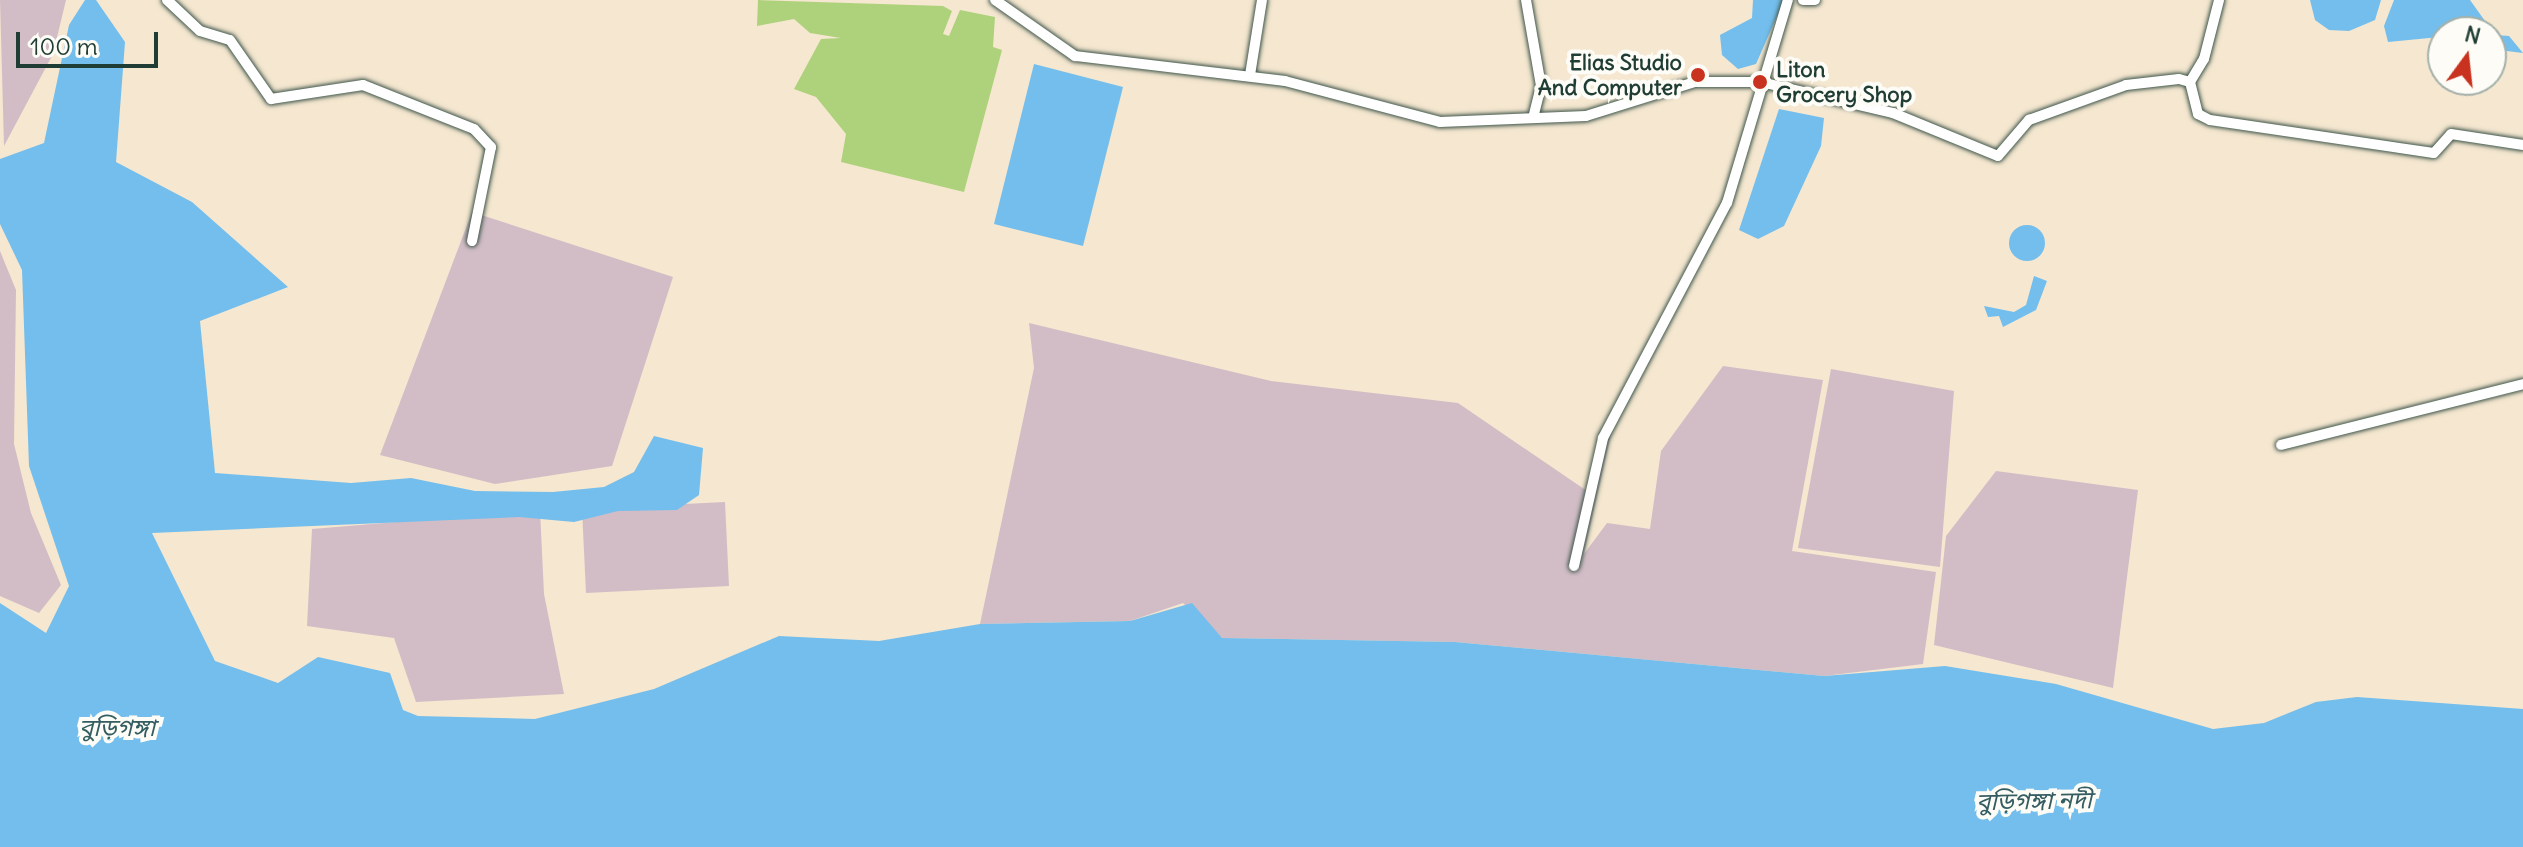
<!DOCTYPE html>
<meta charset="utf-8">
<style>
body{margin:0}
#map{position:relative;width:2523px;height:847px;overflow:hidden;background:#f5e7d0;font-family:Delius,"Noto Sans Bengali",sans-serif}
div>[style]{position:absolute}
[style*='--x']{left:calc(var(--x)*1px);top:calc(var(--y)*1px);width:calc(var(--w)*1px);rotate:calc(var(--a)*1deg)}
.industrial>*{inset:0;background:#d2bdc6}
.green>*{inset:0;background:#add27b}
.water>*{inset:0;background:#73beec}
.round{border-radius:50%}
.roads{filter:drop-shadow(0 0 2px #3f564b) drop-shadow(0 0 2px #3f564b)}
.minor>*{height:10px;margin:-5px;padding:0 5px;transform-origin:5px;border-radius:5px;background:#fff}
.dots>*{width:22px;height:22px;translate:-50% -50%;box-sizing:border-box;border:4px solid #fdfcf7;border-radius:50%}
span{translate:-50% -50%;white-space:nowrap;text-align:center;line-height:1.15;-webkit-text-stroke:8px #fdfcf7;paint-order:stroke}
.poi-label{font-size:22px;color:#1f3d34;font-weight:700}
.right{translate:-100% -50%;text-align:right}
.left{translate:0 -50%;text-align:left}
.water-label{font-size:24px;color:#345d62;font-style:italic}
.north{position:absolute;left:2427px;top:16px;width:80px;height:80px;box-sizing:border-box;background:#fdfcf7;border:2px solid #a4b0a9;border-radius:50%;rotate:15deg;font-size:22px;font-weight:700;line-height:32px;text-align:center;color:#1f3d34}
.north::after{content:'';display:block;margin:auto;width:28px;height:36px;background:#c8321e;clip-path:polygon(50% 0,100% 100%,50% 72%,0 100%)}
.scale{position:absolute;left:16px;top:32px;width:142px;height:36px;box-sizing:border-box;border:4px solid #1f3d34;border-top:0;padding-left:10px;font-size:24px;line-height:28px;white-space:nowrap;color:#1f3d34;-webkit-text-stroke:6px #fdfcf7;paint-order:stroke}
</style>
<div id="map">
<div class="industrial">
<div style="clip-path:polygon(0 0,66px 0,53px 54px,4px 146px)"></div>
<div style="clip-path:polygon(472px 212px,673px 277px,612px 466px,495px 484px,380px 455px)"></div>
<div style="clip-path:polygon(0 251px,16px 290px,14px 444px,31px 513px,61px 585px,39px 613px,0 596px)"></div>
<div style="clip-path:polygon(1029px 323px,1271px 381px,1458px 403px,1587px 491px,1613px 426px,1584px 554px,1607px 523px,1650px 529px,1661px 451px,1723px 366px,1823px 380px,1792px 551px,1936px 572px,1923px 664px,1824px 676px,1455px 642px,1222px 638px,1183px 603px,1130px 621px,980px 624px,1034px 368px)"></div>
<div style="clip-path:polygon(1831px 369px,1954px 391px,1940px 567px,1798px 548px)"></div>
<div style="clip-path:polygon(1996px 471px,2138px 490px,2113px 688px,1934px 645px,1946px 536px)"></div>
<div style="clip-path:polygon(725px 502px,729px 586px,586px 593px,582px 509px)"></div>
<div style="clip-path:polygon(540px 510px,544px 594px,564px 694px,416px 702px,394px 638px,307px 626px,312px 529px)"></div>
</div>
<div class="green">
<div style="clip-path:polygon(758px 0,943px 6px,952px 11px,943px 34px,949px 36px,960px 10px,995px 17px,993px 47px,1002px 50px,964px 192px,841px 162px,846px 134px,816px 97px,794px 89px,821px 39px,841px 38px,810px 33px,794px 19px,757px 26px)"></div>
</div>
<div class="water">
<div style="clip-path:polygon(85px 0,96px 0,125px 42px,116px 162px,192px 202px,288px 287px,200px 321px,215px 473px,351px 483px,411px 478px,475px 491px,553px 492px,604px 487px,634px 472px,654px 436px,703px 448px,699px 495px,677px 510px,618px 511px,574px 522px,519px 517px,152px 533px,215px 661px,278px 683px,318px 657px,390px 673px,403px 710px,418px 716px,535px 719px,654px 689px,779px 636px,879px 641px,980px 624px,1130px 621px,1192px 603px,1222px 638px,1455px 642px,1824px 676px,1945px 666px,2056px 684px,2213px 729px,2264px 723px,2316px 702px,2357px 697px,2523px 709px,2523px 847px,0 847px,0 603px,46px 633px,69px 586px,29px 466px,22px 270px,0 224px,0 159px,44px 143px,69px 25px)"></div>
<div style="clip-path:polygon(1753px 0,1784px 0,1756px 64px,1738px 69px,1722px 55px,1720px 35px,1752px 18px)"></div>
<div style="clip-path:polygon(2310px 0,2381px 0,2375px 20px,2349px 31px,2329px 30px,2315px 20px)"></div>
<div style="clip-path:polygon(2394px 0,2470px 0,2495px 35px,2509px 36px,2523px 53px,2491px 49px,2491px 32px,2388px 42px,2384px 26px)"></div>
<div style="clip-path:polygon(1034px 64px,1123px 87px,1083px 246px,994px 224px)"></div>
<div style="clip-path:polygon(1779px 109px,1824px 118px,1821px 146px,1784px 226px,1758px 239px,1739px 230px)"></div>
<div class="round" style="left:2009px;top:225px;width:36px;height:36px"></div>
<div style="clip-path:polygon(2034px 276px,2047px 281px,2036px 310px,2003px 327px,1999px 316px,1988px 317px,1984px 306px,2014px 312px,2026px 305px)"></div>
</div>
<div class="roads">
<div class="minor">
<div style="--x:167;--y:0;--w:45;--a:43.2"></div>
<div style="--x:200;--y:31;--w:31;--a:17"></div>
<div style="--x:230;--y:40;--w:72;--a:55.2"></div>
<div style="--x:271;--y:99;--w:93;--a:-8.7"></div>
<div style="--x:363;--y:85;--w:119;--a:21.6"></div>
<div style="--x:474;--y:129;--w:25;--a:47"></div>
<div style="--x:491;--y:147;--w:96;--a:101.4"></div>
<div style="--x:995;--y:0;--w:98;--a:35"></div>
<div style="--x:1075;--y:56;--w:211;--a:6.8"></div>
<div style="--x:1285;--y:81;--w:160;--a:14.8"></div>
<div style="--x:1440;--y:122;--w:146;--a:-2.4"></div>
<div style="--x:1586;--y:116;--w:114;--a:-17.3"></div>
<div style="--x:1695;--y:82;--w:66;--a:0"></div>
<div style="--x:1761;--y:82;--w:136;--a:13.2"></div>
<div style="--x:1893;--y:113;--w:113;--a:22.3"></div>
<div style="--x:1998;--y:156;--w:48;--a:-49.3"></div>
<div style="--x:2029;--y:120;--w:103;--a:-19.8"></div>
<div style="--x:2126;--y:85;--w:53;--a:-6.5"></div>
<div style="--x:2179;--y:79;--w:11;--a:15"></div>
<div style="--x:2190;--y:82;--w:33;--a:76"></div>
<div style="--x:2198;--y:114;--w:13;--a:27"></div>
<div style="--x:2210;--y:120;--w:226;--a:8.4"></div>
<div style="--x:2434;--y:153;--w:25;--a:-48"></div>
<div style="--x:2451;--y:134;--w:73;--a:8.7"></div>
<div style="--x:1526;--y:0;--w:87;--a:80.1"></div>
<div style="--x:1541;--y:86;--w:30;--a:104"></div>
<div style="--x:1803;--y:0;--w:12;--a:0"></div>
<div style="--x:1250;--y:75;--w:76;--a:-80.9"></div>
<div style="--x:2190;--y:82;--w:27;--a:-59"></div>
<div style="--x:2204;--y:59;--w:61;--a:-75.7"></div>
<div style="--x:2281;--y:445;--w:250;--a:-14.1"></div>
<div style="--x:1574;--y:566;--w:131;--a:-77.2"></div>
<div style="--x:1603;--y:438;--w:266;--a:-62.2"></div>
<div style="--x:1727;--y:203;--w:212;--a:-73.3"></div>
</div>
</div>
<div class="dots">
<div style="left:1698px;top:75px;background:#c8321e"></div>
<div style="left:1760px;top:82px;background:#c8321e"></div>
</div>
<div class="poi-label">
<span class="right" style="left:1682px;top:75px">Elias Studio<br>And Computer</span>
<span class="left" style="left:1776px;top:82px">Liton<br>Grocery Shop</span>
</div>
<div class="water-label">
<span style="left:117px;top:728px">বুড়িগঙ্গা</span>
<span style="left:2034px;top:801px;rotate:-1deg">বুড়িগঙ্গা নদী</span>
</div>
<div class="north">N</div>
<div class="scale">100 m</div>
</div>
